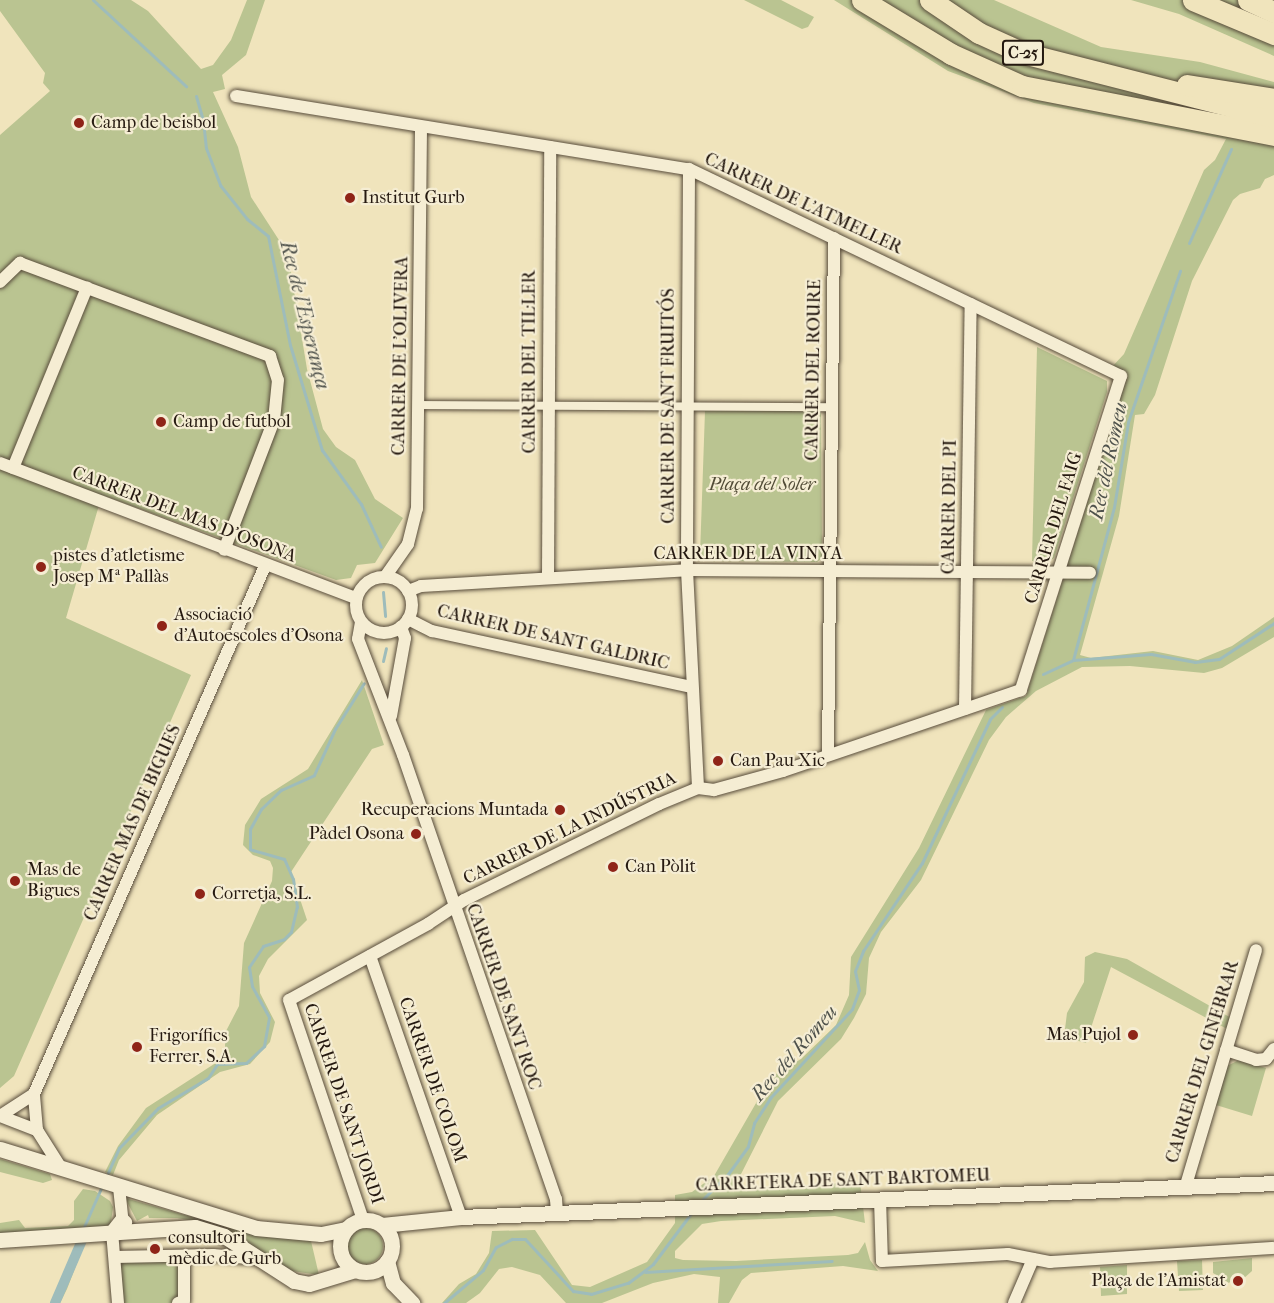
<!DOCTYPE html>
<meta charset="utf-8">
<style>
body{margin:0}
#map{position:relative;width:1274px;height:1303px;overflow:hidden;background:#f0e4bc;font-family:"IM FELL French Canon",serif}
div>[style]{position:absolute}
[style*='--x']{left:calc(var(--x)*1px);top:calc(var(--y)*1px);width:calc(var(--w)*1px);rotate:calc(var(--a)*1deg)}
.green>*{inset:0;background:#bac491}
.round{border-radius:50%}
.stream>*{height:3px;margin:-1.5px;padding:0 1.5px;transform-origin:1.5px;border-radius:1.5px;background:#9ebcbb}
.canal>*{height:10px;margin:-5px;padding:0 5px;transform-origin:5px;border-radius:5px;background:#9ebcbb}
.roads{filter:drop-shadow(0 0 2px #584c3b) drop-shadow(0 0 2px #584c3b)}
.pedestrian>*{height:8px;margin:-4px;padding:0 4px;transform-origin:4px;border-radius:4px;background:#f5edd3}
.minor>*{height:12px;margin:-6px;padding:0 6px;transform-origin:6px;border-radius:6px;background:#f5edd3}
.minor>.ring{margin:-6px;padding:0;box-sizing:content-box;background:none;border:12px solid #f5edd3;border-radius:50%}
.tertiary>*{height:15px;margin:-7.5px;padding:0 7.5px;transform-origin:7.5px;border-radius:7.5px;background:#f5edd3}
.tertiary>.ring{margin:-7.5px;padding:0;box-sizing:content-box;background:none;border:15px solid #f5edd3;border-radius:50%}
.motorway>*{height:21px;margin:-10.5px;padding:0 10.5px;transform-origin:10.5px;border-radius:10.5px;background:#f0e4bc}
.dots>*{width:16px;height:16px;translate:-50% -50%;box-sizing:border-box;border:3px solid #f5edd3;border-radius:50%}
span{translate:-50% -50%;white-space:nowrap;text-align:center;line-height:1.15;-webkit-text-stroke:4.5px #f5edd3;paint-order:stroke}
.shield-label span{padding:2px 4px;background:#f5edd3;border:2px solid;border-radius:4px;-webkit-text-stroke-width:0}
.shield-label{font-size:16px;color:#251910;font-weight:700}
.poi-label{font-size:18px;color:#251910}
.left{translate:0 -50%;text-align:left}
.right{translate:-100% -50%;text-align:right}
.street-label{font-size:18px;color:#251910}
.park-label{font-size:18px;color:#524c37;font-style:italic}
.water-label{font-size:20px;color:#4f524c;font-style:italic}
</style>
<div id="map">
<div class="green">
<div style="clip-path:polygon(0 0,131px 0,148px 11px,201px 69px,213px 65px,231px 40px,247px 0,265px 0,246px 55px,222px 75px,225px 89px,213px 92px,238px 147px,251px 197px,288px 254px,307px 369px,323px 429px,336px 447px,355px 460px,375px 499px,403px 518px,375px 563px,357px 565px,351px 578px,336px 580px,102px 495px,66px 618px,191px 675px,14px 1076px,0 1088px,0 135px,50px 91px,43px 83px,45px 73px,0 11px)"></div>
<div style="clip-path:polygon(744px 0,781px 0,814px 17px,808px 27px,802px 29px)"></div>
<div style="clip-path:polygon(834px 0,994px 0,1101px 47px,1200px 62px,1274px 82px,1274px 175px,1265px 179px,1260px 188px,1240px 194px,1233px 200px,1192px 281px,1155px 395px,1144px 414px,1135px 415px,1119px 516px,1080px 655px,1091px 658px,1153px 651px,1198px 660px,1232px 646px,1274px 617px,1274px 637px,1222px 668px,1204px 673px,1130px 666px,1082px 667px,1036px 691px,1006px 717px,989px 740px,921px 880px,881px 932px,869px 958px,866px 994px,854px 1018px,841px 1039px,778px 1101px,738px 1180px,741px 1189px,860px 1182px,865px 1223px,835px 1216px,721px 1221px,702px 1224px,675px 1251px,675px 1258px,683px 1260px,736px 1261px,848px 1255px,858px 1253px,865px 1242px,870px 1260px,878px 1271px,843px 1266px,751px 1273px,742px 1280px,729px 1303px,718px 1303px,720px 1277px,694px 1274px,653px 1283px,602px 1303px,566px 1303px,540px 1275px,512px 1267px,499px 1269px,480px 1293px,466px 1303px,442px 1303px,459px 1284px,476px 1274px,489px 1253px,492px 1231px,535px 1230px,572px 1285px,590px 1287px,647px 1262px,675px 1223px,675px 1195px,692px 1192px,714px 1176px,771px 1077px,801px 1059px,836px 1025px,849px 995px,851px 957px,919px 848px,986px 710px,1026px 696px,1127px 376px,1111px 368px,1124px 354px,1204px 170px,1215px 160px,1226px 139px,1034px 103px,948px 71px)"></div>
<div style="clip-path:polygon(1131px 0,1274px 0,1274px 56px,1179px 14px)"></div>
<div style="clip-path:polygon(1037px 347px,1107px 381px,1107px 392px,1054px 558px,1047px 563px,1032px 561px)"></div>
<div style="clip-path:polygon(821px 410px,822px 558px,817px 562px,704px 561px,700px 555px,705px 411px)"></div>
<div style="clip-path:polygon(362px 680px,384px 745px,372px 749px,291px 872px,307px 920px,268px 959px,259px 976px,260px 993px,275px 1022px,270px 1042px,250px 1064px,220px 1072px,157px 1115px,119px 1160px,113px 1175px,105px 1172px,118px 1146px,146px 1108px,225px 1057px,225px 1033px,239px 1006px,244px 943px,272px 881px,273px 868px,270px 861px,253px 855px,243px 845px,245px 825px,261px 799px,308px 769px)"></div>
<div style="clip-path:polygon(1095px 952px,1127px 959px,1233px 1019px,1229px 1030px,1111px 967px,1086px 1043px,1064px 1037px,1067px 1013px,1084px 982px,1085px 957px)"></div>
<div style="clip-path:polygon(1239px 1060px,1266px 1068px,1252px 1116px,1216px 1105px,1227px 1066px)"></div>
<div style="clip-path:polygon(0 1159px,50px 1174px,52px 1180px,43px 1183px,0 1172px)"></div>
<div style="clip-path:polygon(83px 1189px,95px 1191px,110px 1201px,113px 1207px,109px 1237px,0 1243px,0 1223px,19px 1220px,25px 1228px,68px 1226px,74px 1220px,74px 1201px)"></div>
<div style="clip-path:polygon(125px 1198px,259px 1236px,311px 1241px,319px 1275px,292px 1271px,215px 1225px,177px 1218px,149px 1218px,148px 1215px,137px 1221px)"></div>
<div class="round" style="left:347px;top:1228px;width:36px;height:36px"></div>
<div style="clip-path:polygon(80px 1243px,84px 1245px,67px 1289px,60px 1303px,53px 1303px)"></div>
<div style="clip-path:polygon(184px 1256px,178px 1303px,118px 1303px,115px 1257px)"></div>
<div style="clip-path:polygon(1252px 1258px,1252px 1271px,1243px 1279px,1237px 1274px,1229px 1283px,1213px 1273px,1213px 1262px)"></div>
<div style="clip-path:polygon(1202px 1260px,1203px 1290px,1179px 1291px,1177px 1261px)"></div>
<div style="clip-path:polygon(1127px 1265px,1127px 1294px,1101px 1296px,1100px 1267px)"></div>
</div>
<div class="stream">
<div style="--x:93;--y:0;--w:127;--a:42.8"></div>
<div style="--x:196;--y:96;--w:25;--a:74"></div>
<div style="--x:203;--y:120;--w:28;--a:84"></div>
<div style="--x:206;--y:148;--w:40;--a:69"></div>
<div style="--x:220;--y:185;--w:43;--a:51.5"></div>
<div style="--x:247;--y:219;--w:27;--a:39"></div>
<div style="--x:268;--y:236;--w:111;--a:78.6"></div>
<div style="--x:290;--y:345;--w:110;--a:73.1"></div>
<div style="--x:322;--y:450;--w:67;--a:54.2"></div>
<div style="--x:361;--y:504;--w:47;--a:65.1"></div>
<div style="--x:1189;--y:243;--w:103;--a:-65.9"></div>
<div style="--x:383;--y:592;--w:24;--a:85"></div>
<div style="--x:1073;--y:660;--w:158;--a:-75"></div>
<div style="--x:1114;--y:507;--w:86;--a:-80.6"></div>
<div style="--x:1128;--y:422;--w:160;--a:-71"></div>
<div style="--x:383;--y:661;--w:13;--a:-77"></div>
<div style="--x:1043;--y:674;--w:33;--a:-25"></div>
<div style="--x:1073;--y:660;--w:78;--a:-4.4"></div>
<div style="--x:1151;--y:654;--w:45;--a:10.3"></div>
<div style="--x:1195;--y:662;--w:24;--a:-7"></div>
<div style="--x:1219;--y:659;--w:66;--a:-33.2"></div>
<div style="--x:106;--y:1177;--w:32;--a:-66"></div>
<div style="--x:119;--y:1148;--w:56;--a:-45.7"></div>
<div style="--x:158;--y:1108;--w:58;--a:-31"></div>
<div style="--x:208;--y:1078;--w:17;--a:-57"></div>
<div style="--x:217;--y:1064;--w:29;--a:-2"></div>
<div style="--x:246;--y:1063;--w:25;--a:-43"></div>
<div style="--x:264;--y:1046;--w:29;--a:-80"></div>
<div style="--x:269;--y:1017;--w:35;--a:-119"></div>
<div style="--x:252;--y:986;--w:19;--a:-99"></div>
<div style="--x:249;--y:967;--w:25;--a:-56"></div>
<div style="--x:263;--y:946;--w:22;--a:-18"></div>
<div style="--x:284;--y:939;--w:10;--a:-45"></div>
<div style="--x:291;--y:932;--w:26;--a:-77"></div>
<div style="--x:297;--y:907;--w:28;--a:-98"></div>
<div style="--x:293;--y:879;--w:22;--a:-114"></div>
<div style="--x:284;--y:859;--w:35;--a:-164"></div>
<div style="--x:250;--y:849;--w:20;--a:-90"></div>
<div style="--x:250;--y:829;--w:23;--a:-61"></div>
<div style="--x:261;--y:809;--w:28;--a:-44"></div>
<div style="--x:281;--y:790;--w:36;--a:-24"></div>
<div style="--x:314;--y:775;--w:51;--a:-65.5"></div>
<div style="--x:335;--y:729;--w:54;--a:-57.8"></div>
<div style="--x:700;--y:1202;--w:40;--a:-45"></div>
<div style="--x:728;--y:1174;--w:34;--a:-54"></div>
<div style="--x:748;--y:1146;--w:24;--a:-75"></div>
<div style="--x:754;--y:1123;--w:30;--a:-57"></div>
<div style="--x:770;--y:1098;--w:121;--a:-47.3"></div>
<div style="--x:852;--y:1009;--w:20;--a:-70"></div>
<div style="--x:859;--y:990;--w:19;--a:-102"></div>
<div style="--x:855;--y:971;--w:22;--a:-68"></div>
<div style="--x:863;--y:951;--w:106;--a:-56.2"></div>
<div style="--x:922;--y:863;--w:159;--a:-64.7"></div>
<div style="--x:990;--y:719;--w:17;--a:-45"></div>
<div style="--x:83;--y:1229;--w:47;--a:-66.2"></div>
<div style="--x:645;--y:1272;--w:187;--a:-3.4"></div>
<div style="--x:444;--y:1303;--w:51;--a:-40.2"></div>
<div style="--x:483;--y:1270;--w:26;--a:-61"></div>
<div style="--x:496;--y:1247;--w:18;--a:-27"></div>
<div style="--x:512;--y:1239;--w:13;--a:0"></div>
<div style="--x:525;--y:1239;--w:71;--a:47.3"></div>
<div style="--x:573;--y:1291;--w:18;--a:9"></div>
<div style="--x:591;--y:1294;--w:39;--a:-17"></div>
<div style="--x:628;--y:1283;--w:31;--a:-37"></div>
<div style="--x:653;--y:1264;--w:65;--a:-53.1"></div>
</div>
<div class="canal">
<div style="--x:55;--y:1303;--w:71;--a:-66.7"></div>
</div>
<div class="roads">
<div class="pedestrian">
<div style="--x:418;--y:405;--w:412;--a:0.3"></div>
</div>
<div class="minor">
<div style="--x:236;--y:96;--w:459;--a:9.2"></div>
<div style="--x:689;--y:169;--w:479;--a:25.6"></div>
<div style="--x:1121;--y:376;--w:330;--a:107.7"></div>
<div style="--x:1021;--y:690;--w:251;--a:161.2"></div>
<div style="--x:783;--y:771;--w:72;--a:164.6"></div>
<div style="--x:714;--y:790;--w:16;--a:-173"></div>
<div style="--x:698;--y:788;--w:42;--a:157.7"></div>
<div style="--x:659;--y:804;--w:217;--a:153.8"></div>
<div style="--x:464;--y:900;--w:43;--a:146.3"></div>
<div style="--x:428;--y:924;--w:158;--a:151.3"></div>
<div style="--x:289;--y:1000;--w:232;--a:71.4"></div>
<div style="--x:689;--y:169;--w:401;--a:90.3"></div>
<div style="--x:687;--y:570;--w:218;--a:87.1"></div>
<div style="--x:0;--y:282;--w:28;--a:-44"></div>
<div style="--x:20;--y:263;--w:267;--a:20.4"></div>
<div style="--x:270;--y:356;--w:25;--a:72"></div>
<div style="--x:278;--y:380;--w:40;--a:95.7"></div>
<div style="--x:274;--y:420;--w:139;--a:111"></div>
<div style="--x:0;--y:463;--w:381;--a:20.8"></div>
<div style="--x:13;--y:468;--w:195;--a:-67.7"></div>
<div class="ring" style="left:356px;top:577px;width:44px;height:44px"></div>
<div style="--x:385;--y:577;--w:40;--a:-55.1"></div>
<div style="--x:408;--y:544;--w:36;--a:-76"></div>
<div style="--x:417;--y:509;--w:381;--a:-89.4"></div>
<div style="--x:548;--y:578;--w:431;--a:-89.7"></div>
<div style="--x:408;--y:591;--w:14;--a:-21"></div>
<div style="--x:421;--y:586;--w:266;--a:-3.4"></div>
<div style="--x:687;--y:570;--w:403;--a:0.4"></div>
<div style="--x:408;--y:619;--w:27;--a:27"></div>
<div style="--x:432;--y:631;--w:266;--a:12.2"></div>
<div style="--x:361;--y:622;--w:17;--a:100"></div>
<div style="--x:358;--y:639;--w:124;--a:68.8"></div>
<div style="--x:403;--y:755;--w:470;--a:71"></div>
<div style="--x:556;--y:1199;--w:14;--a:86"></div>
<div style="--x:965;--y:709;--w:405;--a:-89.2"></div>
<div style="--x:391;--y:716;--w:79;--a:-79.8"></div>
<div style="--x:405;--y:638;--w:12;--a:-110"></div>
<div style="--x:828;--y:755;--w:517;--a:-89.34"></div>
<div style="--x:370;--y:956;--w:276;--a:70.8"></div>
<div style="--x:1226;--y:1050;--w:32;--a:18"></div>
<div style="--x:1256;--y:1060;--w:10;--a:-6"></div>
<div style="--x:1266;--y:1059;--w:13;--a:-51"></div>
<div style="--x:0;--y:1116;--w:40;--a:-32.9"></div>
<div style="--x:0;--y:1116;--w:40;--a:21"></div>
<div style="--x:61;--y:1168;--w:45;--a:-122.3"></div>
<div style="--x:37;--y:1130;--w:36;--a:-95"></div>
<div style="--x:34;--y:1094;--w:576;--a:-66.37"></div>
<div style="--x:1186;--y:1185;--w:245;--a:-73.4"></div>
<div style="--x:119;--y:1187;--w:31;--a:84"></div>
<div style="--x:122;--y:1218;--w:6;--a:45"></div>
<div style="--x:880;--y:1199;--w:62;--a:88.2"></div>
<div style="--x:882;--y:1261;--w:126;--a:-3.2"></div>
<div style="--x:1008;--y:1254;--w:43;--a:10.8"></div>
<div style="--x:1050;--y:1262;--w:224;--a:-3.6"></div>
<div style="--x:115;--y:1257;--w:98;--a:-1.2"></div>
<div style="--x:213;--y:1255;--w:47;--a:4.9"></div>
<div style="--x:118;--y:1303;--w:72;--a:-94.8"></div>
<div style="--x:112;--y:1231;--w:16;--a:-52"></div>
<div style="--x:178;--y:1303;--w:6;--a:-18"></div>
<div style="--x:184;--y:1301;--w:45;--a:-90"></div>
<div style="--x:1014;--y:1303;--w:48;--a:-66.6"></div>
</div>
<div class="tertiary">
<div style="--x:0;--y:1149;--w:268;--a:17.1"></div>
<div style="--x:256;--y:1228;--w:65;--a:5.3"></div>
<div style="--x:321;--y:1234;--w:25;--a:-11"></div>
<div class="ring" style="left:340px;top:1220px;width:37px;height:37px"></div>
<div style="--x:382;--y:1225;--w:79;--a:-5.8"></div>
<div style="--x:461;--y:1217;--w:814;--a:-2.39"></div>
<div style="--x:0;--y:1240;--w:195;--a:-3.8"></div>
<div style="--x:195;--y:1227;--w:30;--a:17"></div>
<div style="--x:224;--y:1236;--w:83;--a:32.7"></div>
<div style="--x:294;--y:1281;--w:15;--a:11"></div>
<div style="--x:309;--y:1284;--w:48;--a:-16.9"></div>
<div style="--x:387;--y:1261;--w:23;--a:75"></div>
<div style="--x:393;--y:1283;--w:28;--a:46"></div>
</div>
<div class="motorway">
<div style="--x:862;--y:0;--w:104;--a:31.2"></div>
<div style="--x:951;--y:54;--w:78;--a:24.3"></div>
<div style="--x:1022;--y:86;--w:257;--a:11"></div>
<div style="--x:930;--y:0;--w:59;--a:34"></div>
<div style="--x:979;--y:33;--w:48;--a:24.4"></div>
<div style="--x:1023;--y:53;--w:259;--a:14.3"></div>
<div style="--x:1193;--y:0;--w:88;--a:22.8"></div>
<div style="--x:1248;--y:0;--w:29;--a:25"></div>
<div style="--x:1187;--y:85;--w:88;--a:9.1"></div>
</div>
</div>
<div class="dots">
<div style="left:79px;top:123px;background:#8f2418"></div>
<div style="left:350px;top:198px;background:#8f2418"></div>
<div style="left:161px;top:422px;background:#8f2418"></div>
<div style="left:41px;top:567px;background:#8f2418"></div>
<div style="left:162px;top:626px;background:#8f2418"></div>
<div style="left:718px;top:761px;background:#8f2418"></div>
<div style="left:560px;top:810px;background:#8f2418"></div>
<div style="left:416px;top:834px;background:#8f2418"></div>
<div style="left:613px;top:867px;background:#8f2418"></div>
<div style="left:15px;top:881px;background:#8f2418"></div>
<div style="left:200px;top:894px;background:#8f2418"></div>
<div style="left:1133px;top:1035px;background:#8f2418"></div>
<div style="left:137px;top:1047px;background:#8f2418"></div>
<div style="left:155px;top:1249px;background:#8f2418"></div>
<div style="left:1238px;top:1281px;background:#8f2418"></div>
</div>
<div class="shield-label">
<span style="left:1023px;top:53px">C-25</span>
</div>
<div class="poi-label">
<span class="left" style="left:91px;top:123px">Camp de beisbol</span>
<span class="left" style="left:362px;top:198px">Institut Gurb</span>
<span class="left" style="left:173px;top:422px">Camp de futbol</span>
<span class="left" style="left:53px;top:567px">pistes d'atletisme<br>Josep Mª Pallàs</span>
<span class="left" style="left:174px;top:626px">Associació<br>d'Autoescoles d'Osona</span>
<span class="left" style="left:730px;top:761px">Can Pau Xic</span>
<span class="right" style="left:548px;top:810px">Recuperacions Muntada</span>
<span class="right" style="left:404px;top:834px">Pàdel Osona</span>
<span class="left" style="left:625px;top:867px">Can Pòlit</span>
<span class="left" style="left:27px;top:881px">Mas de<br>Bigues</span>
<span class="left" style="left:212px;top:894px">Corretja, S.L.</span>
<span class="right" style="left:1121px;top:1035px">Mas Pujol</span>
<span class="left" style="left:149px;top:1047px">Frigorífics<br>Ferrer, S.A.</span>
<span class="left" style="left:168px;top:1249px">consultori<br>mèdic de Gurb</span>
<span class="right" style="left:1226px;top:1281px">Plaça de l'Amistat</span>
</div>
<div class="street-label">
<span style="left:803px;top:204px;rotate:25deg">CARRER DE L'ATMELLER</span>
<span style="left:401px;top:356px;rotate:-89deg">CARRER DE L'OLIVERA</span>
<span style="left:530px;top:362px;rotate:-90deg">CARRER DEL TIL·LER</span>
<span style="left:814px;top:370px;rotate:-89deg">CARRER DEL ROURE</span>
<span style="left:669px;top:406px;rotate:-90deg">CARRER DE SANT FRUITÓS</span>
<span style="left:950px;top:507px;rotate:-89deg">CARRER DEL PI</span>
<span style="left:184px;top:515px;rotate:21deg">CARRER DEL MAS D'OSONA</span>
<span style="left:1054px;top:528px;rotate:-73deg">CARRER DEL FAIG</span>
<span style="left:748px;top:554px">CARRER DE LA VINYA</span>
<span style="left:553px;top:638px;rotate:13deg">CARRER DE SANT GALDRIC</span>
<span style="left:133px;top:823px;rotate:-66deg">CARRER MAS DE BIGUES</span>
<span style="left:570px;top:829px;rotate:-26deg">CARRER DE LA INDÚSTRIA</span>
<span style="left:503px;top:997px;rotate:71deg">CARRER DE SANT ROC</span>
<span style="left:1203px;top:1062px;rotate:-73deg">CARRER DEL GINEBRAR</span>
<span style="left:432px;top:1080px;rotate:71deg">CARRER DE COLOM</span>
<span style="left:343px;top:1104px;rotate:71deg">CARRER DE SANT JORDI</span>
<span style="left:843px;top:1181px;rotate:-2deg">CARRETERA DE SANT BARTOMEU</span>
</div>
<div class="park-label">
<span style="left:762px;top:485px">Plaça del Soler</span>
</div>
<div class="water-label">
<span style="left:305px;top:315px;rotate:76deg">Rec de l'Esperança</span>
<span style="left:1108px;top:461px;rotate:-78deg">Rec del Romeu</span>
<span style="left:794px;top:1053px;rotate:-49deg">Rec del Romeu</span>
</div>
</div>
